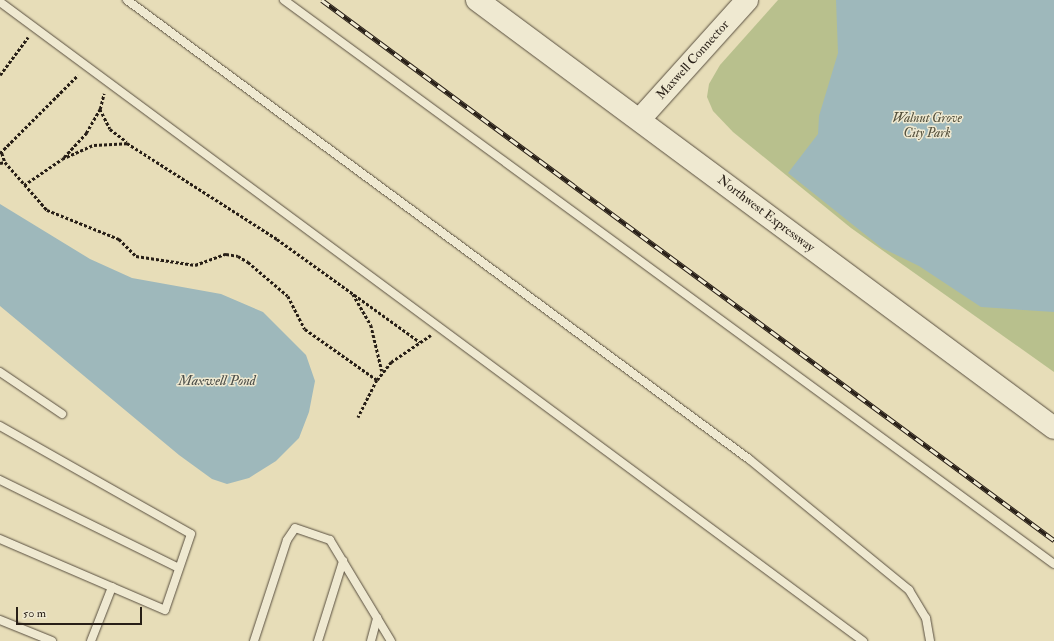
<!DOCTYPE html>
<style>
body{margin:0}
#map{position:relative;width:1054px;height:641px;overflow:hidden;background:#e7ddb8;font-family:"IM FELL Double Pica",serif}
div>[style]{position:absolute}
[style*='--x']{left:calc(var(--x)*1px);top:calc(var(--y)*1px);width:calc(var(--w)*1px);rotate:calc(var(--a)*1deg)}
.green>*{inset:0;background:#b8c08d}
.water>*{inset:0;background:#9eb8bb}
.path>*{height:2.5px;margin-top:-1.25px;transform-origin:0;background:repeating-linear-gradient(90deg,#281f17 0 3px,transparent 0 5px)}
.roads{filter:drop-shadow(0 0 1px #584e3f) drop-shadow(0 0 1px #584e3f)}
.service>*{height:8px;margin:-4px;padding:0 4px;transform-origin:4px;border-radius:4px;background:#efe9d1}
.secondary>*{height:22px;margin:-11px;padding:0 11px;transform-origin:11px;border-radius:11px;background:#efe9d1}
.rail>*{height:4.5px;margin-top:-2.25px;transform-origin:0;background:repeating-linear-gradient(90deg,#efe9d1 0 9px,#281f17 0 18px);box-sizing:border-box;border-block:1px solid #281f17}
span{translate:-50% -50%;white-space:nowrap;text-align:center;line-height:1.15;-webkit-text-stroke:3px #efe9d1;paint-order:stroke}
.street-label{font-size:13px;color:#281f17}
.park-label{font-size:13px;color:#534f3a;font-style:italic}
.water-label{font-size:14px;color:#4b4d48;font-style:italic}
.scale{position:absolute;left:16px;top:607px;width:126px;height:18px;box-sizing:border-box;border:2px solid #281f17;border-top:0;padding-left:5px;font-size:12px;line-height:14px;white-space:nowrap;color:#281f17;-webkit-text-stroke:3px #efe9d1;paint-order:stroke}
</style>
<div id="map">
<div class="green">
<div style="clip-path:polygon(778px 0,1054px 0,1054px 372px,851px 228px,733px 132px,713px 111px,707px 97px,709px 84px,720px 65px)"></div>
</div>
<div class="water">
<div style="clip-path:polygon(836px 0,1054px 0,1054px 312px,981px 307px,919px 266px,882px 248px,788px 173px,818px 134px,819px 116px,838px 53px)"></div>
<div style="clip-path:polygon(0 204px,90px 259px,132px 278px,221px 294px,263px 312px,306px 355px,315px 381px,309px 412px,299px 438px,276px 461px,249px 478px,227px 484px,212px 479px,179px 455px,0 306px)"></div>
</div>
<div class="path">
<div style="--x:0;--y:75;--w:47;--a:-53.6"></div>
<div style="--x:100;--y:109;--w:22;--a:63"></div>
<div style="--x:110;--y:129;--w:21;--a:37"></div>
<div style="--x:0;--y:153;--w:110;--a:-45"></div>
<div style="--x:2;--y:153;--w:9;--a:72"></div>
<div style="--x:5;--y:162;--w:64;--a:48.8"></div>
<div style="--x:47;--y:210;--w:78;--a:21.9"></div>
<div style="--x:119;--y:239;--w:24;--a:45"></div>
<div style="--x:136;--y:256;--w:60;--a:8.7"></div>
<div style="--x:195;--y:265;--w:33;--a:-20"></div>
<div style="--x:226;--y:254;--w:12;--a:9"></div>
<div style="--x:238;--y:256;--w:12;--a:31"></div>
<div style="--x:248;--y:262;--w:52;--a:40.4"></div>
<div style="--x:288;--y:296;--w:37;--a:63"></div>
<div style="--x:305;--y:329;--w:88;--a:35.3"></div>
<div style="--x:377;--y:380;--w:42;--a:116.6"></div>
<div style="--x:64;--y:157;--w:33;--a:-47"></div>
<div style="--x:86;--y:133;--w:28;--a:-60"></div>
<div style="--x:100;--y:109;--w:16;--a:-76"></div>
<div style="--x:0;--y:163;--w:5;--a:-11"></div>
<div style="--x:24;--y:185;--w:46;--a:-34.4"></div>
<div style="--x:62;--y:159;--w:35;--a:-24"></div>
<div style="--x:94;--y:145;--w:33;--a:-3"></div>
<div style="--x:127;--y:143;--w:178;--a:32.6"></div>
<div style="--x:277;--y:239;--w:176;--a:35.8"></div>
<div style="--x:353;--y:294;--w:36;--a:60"></div>
<div style="--x:371;--y:325;--w:47;--a:76.6"></div>
<div style="--x:377;--y:380;--w:23;--a:-52"></div>
<div style="--x:391;--y:362;--w:48;--a:-34"></div>
</div>
<div class="roads">
<div class="service">
<div style="--x:127;--y:0;--w:773;--a:36.43"></div>
<div style="--x:749;--y:459;--w:207;--a:39.3"></div>
<div style="--x:909;--y:590;--w:33;--a:59"></div>
<div style="--x:926;--y:618;--w:23;--a:80"></div>
<div style="--x:284;--y:0;--w:954;--a:36.22"></div>
<div style="--x:0;--y:2;--w:1074;--a:36.52"></div>
<div style="--x:0;--y:372;--w:75;--a:34.1"></div>
<div style="--x:0;--y:426;--w:219;--a:29.5"></div>
<div style="--x:191;--y:534;--w:80;--a:108.9"></div>
<div style="--x:165;--y:610;--w:180;--a:-156.7"></div>
<div style="--x:0;--y:480;--w:199;--a:26.2"></div>
<div style="--x:0;--y:620;--w:56;--a:22"></div>
<div style="--x:91;--y:641;--w:58;--a:-68.7"></div>
<div style="--x:254;--y:641;--w:106;--a:-71.9"></div>
<div style="--x:287;--y:540;--w:14;--a:-56"></div>
<div style="--x:295;--y:528;--w:37;--a:19"></div>
<div style="--x:330;--y:540;--w:118;--a:58.9"></div>
<div style="--x:318;--y:641;--w:84;--a:-72.6"></div>
<div style="--x:371;--y:641;--w:24;--a:-75"></div>
</div>
<div class="secondary">
<div style="--x:477;--y:0;--w:718;--a:36.57"></div>
<div style="--x:640;--y:119;--w:160;--a:-48"></div>
</div>
</div>
<div class="rail">
<div style="--x:322;--y:0;--w:910;--a:36.42"></div>
</div>
<div class="street-label">
<span style="left:693px;top:60px;rotate:-48deg">Maxwell Connector</span>
<span style="left:766px;top:214px;rotate:37deg">Northwest Expressway</span>
</div>
<div class="park-label">
<span style="left:927px;top:126px">Walnut Grove<br>City Park</span>
</div>
<div class="water-label">
<span style="left:217px;top:381px">Maxwell Pond</span>
</div>
<div class="scale">50 m</div>
</div>
